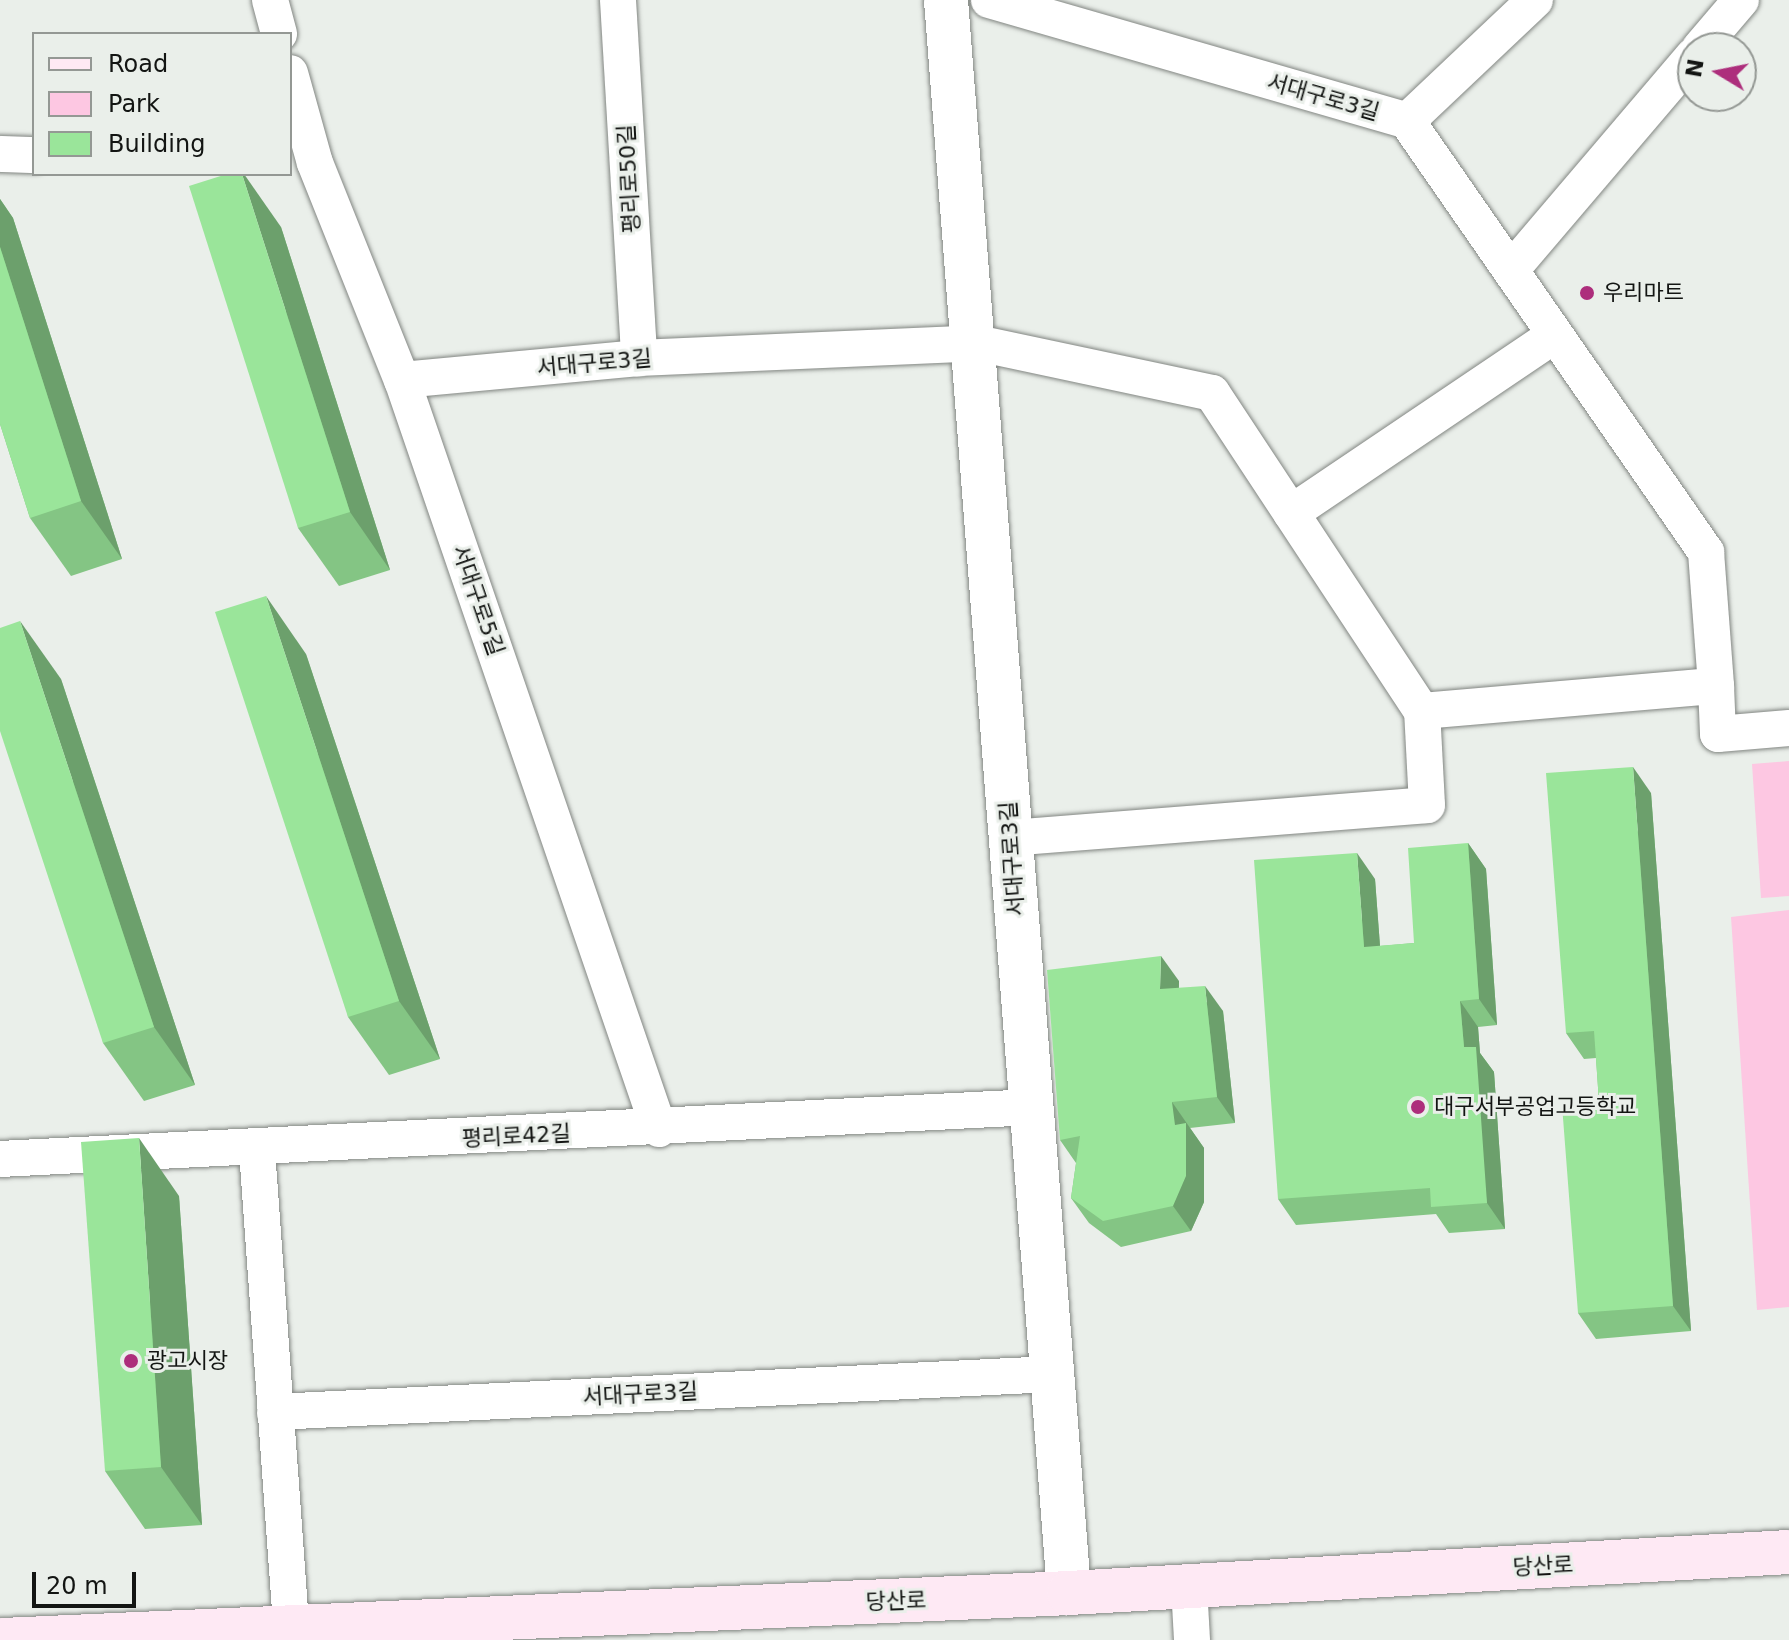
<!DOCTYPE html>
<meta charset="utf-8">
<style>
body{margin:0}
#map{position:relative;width:1789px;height:1640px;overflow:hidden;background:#eaefea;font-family:"DejaVu Sans","Noto Sans KR",sans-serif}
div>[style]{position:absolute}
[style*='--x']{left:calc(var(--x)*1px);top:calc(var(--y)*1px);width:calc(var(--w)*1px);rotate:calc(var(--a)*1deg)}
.green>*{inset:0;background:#fdc7e2}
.roads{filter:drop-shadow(0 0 2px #828682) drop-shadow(0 0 2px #828682)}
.minor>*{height:36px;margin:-18px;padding:0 18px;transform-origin:18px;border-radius:18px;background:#fff}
.tertiary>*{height:44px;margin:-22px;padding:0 22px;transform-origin:22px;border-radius:22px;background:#fff}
.secondary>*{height:44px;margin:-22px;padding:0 22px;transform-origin:22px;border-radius:22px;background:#fee9f4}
.wall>*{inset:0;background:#84c584}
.shaded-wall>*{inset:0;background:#6ca06c}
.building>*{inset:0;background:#9ae59a}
.dots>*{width:22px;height:22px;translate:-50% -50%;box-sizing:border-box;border:4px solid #eaefea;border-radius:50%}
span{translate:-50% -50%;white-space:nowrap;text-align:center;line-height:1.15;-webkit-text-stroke:6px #eaefea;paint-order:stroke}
.street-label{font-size:22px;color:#131513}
.poi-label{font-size:22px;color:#131513}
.left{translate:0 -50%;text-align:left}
.legend{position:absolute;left:32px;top:32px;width:260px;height:144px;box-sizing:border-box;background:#eaefea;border:2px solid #949894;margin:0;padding:10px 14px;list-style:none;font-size:24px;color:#131513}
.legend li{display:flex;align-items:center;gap:16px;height:40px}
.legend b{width:40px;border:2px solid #949894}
.north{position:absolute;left:1677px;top:32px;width:80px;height:80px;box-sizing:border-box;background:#eaefea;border:2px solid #949894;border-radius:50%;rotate:280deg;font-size:22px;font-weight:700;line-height:32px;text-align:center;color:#131513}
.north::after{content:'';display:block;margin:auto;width:28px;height:36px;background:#ad2e7c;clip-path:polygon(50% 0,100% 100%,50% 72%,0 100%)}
.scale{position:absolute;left:32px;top:1572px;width:104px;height:36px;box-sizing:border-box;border:4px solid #131513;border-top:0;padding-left:10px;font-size:24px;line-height:28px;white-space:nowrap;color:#131513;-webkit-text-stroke:6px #eaefea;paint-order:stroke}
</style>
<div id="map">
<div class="green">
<div style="clip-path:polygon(1789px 761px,1789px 896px,1761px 898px,1752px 764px)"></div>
<div style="clip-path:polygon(1789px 910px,1789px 1307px,1757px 1310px,1731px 917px)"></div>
</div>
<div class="roads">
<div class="minor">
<div style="--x:270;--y:0;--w:35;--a:75"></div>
<div style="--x:618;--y:0;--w:359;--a:86.6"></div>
<div style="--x:989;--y:0;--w:435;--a:16.1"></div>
<div style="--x:1407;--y:121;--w:525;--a:55.25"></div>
<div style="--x:1706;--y:552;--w:134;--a:85.7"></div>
<div style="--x:1700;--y:48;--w:63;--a:-49.5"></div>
<div style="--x:290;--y:73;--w:93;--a:74.5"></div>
<div style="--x:315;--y:163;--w:234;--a:68.2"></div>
<div style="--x:402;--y:380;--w:792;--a:71.06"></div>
<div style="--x:1407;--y:121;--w:176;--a:-43.4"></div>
<div style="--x:0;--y:154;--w:34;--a:2"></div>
<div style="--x:1511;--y:270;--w:281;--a:-49.6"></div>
<div style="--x:402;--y:380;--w:238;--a:-5.3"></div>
<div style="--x:639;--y:358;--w:338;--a:-2.5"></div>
<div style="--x:977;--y:343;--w:240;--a:12"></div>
<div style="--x:1212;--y:393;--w:381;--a:56.6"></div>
<div style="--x:1291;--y:513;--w:318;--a:-34"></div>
<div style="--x:1422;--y:711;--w:295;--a:-4.9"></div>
<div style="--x:1716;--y:686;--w:48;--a:87.6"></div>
<div style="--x:1718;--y:734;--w:71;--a:-4.8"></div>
<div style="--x:1010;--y:838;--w:418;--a:-4.5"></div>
<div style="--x:1427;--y:805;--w:94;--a:-93"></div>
<div style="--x:257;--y:1150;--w:477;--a:85.9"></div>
<div style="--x:0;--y:1159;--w:1033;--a:-2.88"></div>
<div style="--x:275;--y:1412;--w:778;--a:-2.8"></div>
<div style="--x:1189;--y:1586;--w:54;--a:86.8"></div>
</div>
<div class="tertiary">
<div style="--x:946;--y:0;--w:1598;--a:85.58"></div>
</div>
<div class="secondary">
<div style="--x:2;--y:1640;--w:1068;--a:-2.52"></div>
<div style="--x:1069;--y:1593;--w:721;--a:-3.26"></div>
</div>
</div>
<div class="wall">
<div style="clip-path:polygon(0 199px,13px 218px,122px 559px,71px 576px,30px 518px,0 424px)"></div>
<div style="clip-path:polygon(281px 227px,390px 570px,339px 586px,298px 528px)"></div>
<div style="clip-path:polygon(306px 654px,440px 1059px,389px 1075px,348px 1017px)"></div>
<div style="clip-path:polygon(61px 679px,195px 1085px,144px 1101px,103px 1043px)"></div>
<div style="clip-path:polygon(1651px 793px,1691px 1331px,1596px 1339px,1578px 1313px,1599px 1102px,1596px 1058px,1584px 1059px,1566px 1033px)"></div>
<div style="clip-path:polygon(1468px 843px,1486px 869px,1497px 1025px,1478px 1027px,1480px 1053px,1494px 1072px,1505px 1229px,1449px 1233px,1436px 1214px,1296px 1225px,1278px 1199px,1375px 879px,1380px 946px,1414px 943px)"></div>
<div style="clip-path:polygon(1179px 981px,1179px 988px,1223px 1011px,1235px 1123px,1190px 1128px,1204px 1148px,1204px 1202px,1191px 1231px,1121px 1247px,1089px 1223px,1071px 1198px,1076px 1163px,1060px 1140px)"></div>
<div style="clip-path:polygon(179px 1196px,202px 1525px,145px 1529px,105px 1471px)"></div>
</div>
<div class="shaded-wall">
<div style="clip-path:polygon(242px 174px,244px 174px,281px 227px,390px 570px,350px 512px)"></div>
<div style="clip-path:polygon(0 199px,13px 218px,122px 559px,81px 501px,0 247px)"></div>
<div style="clip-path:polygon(266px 596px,306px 654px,440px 1059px,399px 1001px)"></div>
<div style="clip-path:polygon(20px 621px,61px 679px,195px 1085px,154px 1027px)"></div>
<div style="clip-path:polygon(1633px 767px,1651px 793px,1691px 1331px,1673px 1306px)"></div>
<div style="clip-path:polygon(1468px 843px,1486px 869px,1497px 1025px,1479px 999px)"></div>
<div style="clip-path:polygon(1357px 853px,1375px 879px,1382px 973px,1364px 947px)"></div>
<div style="clip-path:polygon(1161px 956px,1179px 981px,1178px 1015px,1160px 989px)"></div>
<div style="clip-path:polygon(1205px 986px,1223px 1011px,1235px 1123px,1217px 1097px)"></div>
<div style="clip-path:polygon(1460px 1001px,1478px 1027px,1480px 1053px,1494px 1072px,1505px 1229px,1487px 1203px,1464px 1047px)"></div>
<div style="clip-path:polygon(1172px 1102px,1204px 1148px,1204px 1202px,1191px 1231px,1173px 1206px)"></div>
<div style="clip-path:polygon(139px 1138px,179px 1196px,202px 1525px,161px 1467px)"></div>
</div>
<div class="building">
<div style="clip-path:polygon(227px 174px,242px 174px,350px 512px,298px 528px,189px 186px)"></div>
<div style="clip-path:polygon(0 247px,81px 501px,30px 518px,0 424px)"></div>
<div style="clip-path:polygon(266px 596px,399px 1001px,348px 1017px,215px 612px)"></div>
<div style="clip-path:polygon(20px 621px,154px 1027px,103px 1043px,0 731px,0 628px)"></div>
<div style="clip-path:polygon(1633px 767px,1673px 1306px,1578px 1313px,1562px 1105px,1599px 1102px,1594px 1031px,1566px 1033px,1546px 773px)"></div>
<div style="clip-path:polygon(1468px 843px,1479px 999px,1460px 1001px,1464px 1047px,1476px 1047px,1487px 1203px,1431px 1207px,1430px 1188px,1278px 1199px,1254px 860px,1357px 853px,1364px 947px,1414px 943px,1408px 848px)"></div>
<div style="clip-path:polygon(1161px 956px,1160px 989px,1205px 986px,1217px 1097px,1172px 1102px,1175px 1125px,1186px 1123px,1186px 1176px,1173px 1206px,1103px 1221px,1071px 1198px,1080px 1136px,1060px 1140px,1047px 970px)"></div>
<div style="clip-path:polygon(139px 1138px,161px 1467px,105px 1471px,81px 1142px)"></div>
</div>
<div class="dots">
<div style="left:1587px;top:293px;background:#ad2e7c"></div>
<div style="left:1418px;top:1107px;background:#ad2e7c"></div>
<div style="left:131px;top:1361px;background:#ad2e7c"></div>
</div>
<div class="street-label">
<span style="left:1323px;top:97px;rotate:16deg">서대구로3길</span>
<span style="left:629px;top:179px;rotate:-93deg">평리로50길</span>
<span style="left:594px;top:363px;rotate:-5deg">서대구로3길</span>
<span style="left:478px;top:600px;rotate:71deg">서대구로5길</span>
<span style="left:1012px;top:859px;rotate:-94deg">서대구로3길</span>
<span style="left:516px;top:1136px;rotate:-3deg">평리로42길</span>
<span style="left:640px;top:1394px;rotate:-3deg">서대구로3길</span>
<span style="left:1543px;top:1566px;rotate:-3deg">당산로</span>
<span style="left:896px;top:1601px;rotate:-2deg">당산로</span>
</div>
<div class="poi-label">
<span class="left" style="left:1603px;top:293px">우리마트</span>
<span class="left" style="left:1434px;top:1107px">대구서부공업고등학교</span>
<span class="left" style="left:147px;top:1361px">광고시장</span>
</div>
<ul class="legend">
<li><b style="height:10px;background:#fee9f4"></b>Road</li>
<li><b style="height:22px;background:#fdc7e2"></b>Park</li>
<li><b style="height:22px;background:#9ae59a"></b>Building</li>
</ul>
<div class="north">N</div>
<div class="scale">20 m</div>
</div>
